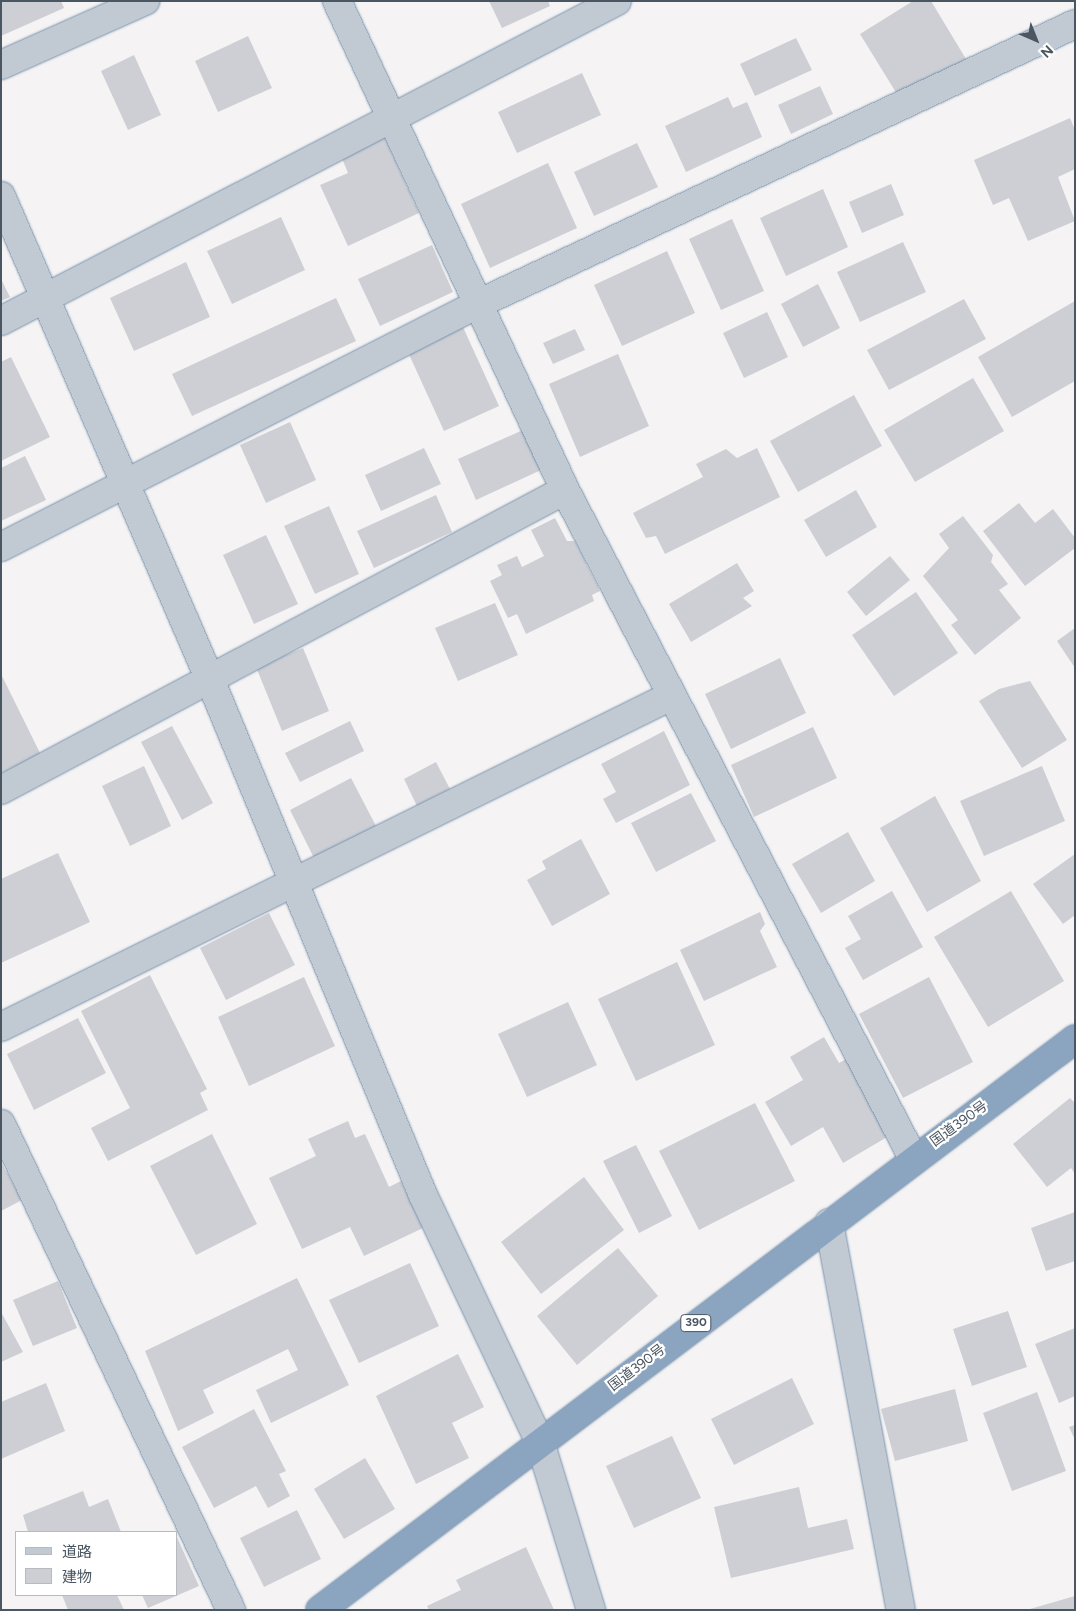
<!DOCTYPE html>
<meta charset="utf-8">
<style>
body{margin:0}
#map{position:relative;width:1076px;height:1611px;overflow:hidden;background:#f5f3f3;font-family:Figtree,"Noto Sans JP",sans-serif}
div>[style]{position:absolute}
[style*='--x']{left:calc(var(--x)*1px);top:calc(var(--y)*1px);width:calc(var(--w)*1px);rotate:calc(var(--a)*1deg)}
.building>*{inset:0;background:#cdcfd5}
.roads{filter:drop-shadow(0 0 1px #7690ad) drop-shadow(0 0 1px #7690ad)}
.minor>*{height:28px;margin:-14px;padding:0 14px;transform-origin:14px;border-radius:14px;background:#c1cad2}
.highway>*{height:28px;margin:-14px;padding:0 14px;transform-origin:14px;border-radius:14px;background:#8ba5c1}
span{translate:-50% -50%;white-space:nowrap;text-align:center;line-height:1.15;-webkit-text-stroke:4.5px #fff;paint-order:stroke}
.shield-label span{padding:1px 4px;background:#fff;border:1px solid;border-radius:4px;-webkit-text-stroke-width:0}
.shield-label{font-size:12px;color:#4a5661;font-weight:700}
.street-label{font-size:14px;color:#4a5661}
.frame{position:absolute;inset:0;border:2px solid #4a5661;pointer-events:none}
.legend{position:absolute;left:15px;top:1531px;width:162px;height:65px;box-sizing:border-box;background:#fff;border:1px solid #b7bbc0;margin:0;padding:6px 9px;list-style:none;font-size:15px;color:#4a5661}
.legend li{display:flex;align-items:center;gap:10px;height:25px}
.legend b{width:25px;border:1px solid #b7bbc0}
.north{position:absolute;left:1011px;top:15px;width:50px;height:50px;-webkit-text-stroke:4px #fff;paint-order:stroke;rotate:136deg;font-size:14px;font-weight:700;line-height:20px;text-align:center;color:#4a5661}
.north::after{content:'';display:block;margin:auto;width:18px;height:22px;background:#4a5661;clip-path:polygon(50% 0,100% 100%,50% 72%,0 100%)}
</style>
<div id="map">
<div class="building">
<div style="clip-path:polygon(1px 1px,61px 1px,64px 8px,1px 36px)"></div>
<div style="clip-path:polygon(489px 1px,548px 1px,550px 6px,502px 28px)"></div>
<div style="clip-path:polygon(913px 1px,931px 1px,966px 59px,900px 99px,860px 34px)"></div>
<div style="clip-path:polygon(248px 36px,272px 88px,218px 112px,195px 61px)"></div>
<div style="clip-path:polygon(796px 38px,812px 70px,755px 96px,740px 64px)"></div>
<div style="clip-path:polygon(134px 55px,161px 115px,128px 130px,101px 71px)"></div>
<div style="clip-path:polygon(582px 73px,601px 115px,517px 153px,498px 112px)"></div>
<div style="clip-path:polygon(820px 86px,833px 114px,791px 134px,778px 105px)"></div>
<div style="clip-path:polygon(728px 97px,733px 108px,747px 102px,762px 137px,686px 172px,665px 126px)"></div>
<div style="clip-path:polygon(1070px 118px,1075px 130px,1075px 169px,1058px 177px,1075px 221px,1028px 241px,1009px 198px,993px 205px,974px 160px)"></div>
<div style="clip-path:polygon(384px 136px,419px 213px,348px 246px,320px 185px,348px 173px,341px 156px)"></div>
<div style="clip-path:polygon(637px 143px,658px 187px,594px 216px,574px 172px)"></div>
<div style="clip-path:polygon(548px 163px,577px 228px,490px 268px,461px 204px)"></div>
<div style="clip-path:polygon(891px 184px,904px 215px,862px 233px,849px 202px)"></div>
<div style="clip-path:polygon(823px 189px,848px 247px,786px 276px,760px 218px)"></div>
<div style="clip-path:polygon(281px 217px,305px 270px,232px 304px,207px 251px)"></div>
<div style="clip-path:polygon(732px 219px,764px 291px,721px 310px,689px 239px)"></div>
<div style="clip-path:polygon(903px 242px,926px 292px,860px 322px,837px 272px)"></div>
<div style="clip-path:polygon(432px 245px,453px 292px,380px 326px,358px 279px)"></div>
<div style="clip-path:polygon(667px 251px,695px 313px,622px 346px,594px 285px)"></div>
<div style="clip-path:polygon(186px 262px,210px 317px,134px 351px,110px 298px)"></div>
<div style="clip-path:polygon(1px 279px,10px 297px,1px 301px)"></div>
<div style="clip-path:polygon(818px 284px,840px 328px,803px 347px,781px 304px)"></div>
<div style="clip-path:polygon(336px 298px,356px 341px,192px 416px,172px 374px)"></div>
<div style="clip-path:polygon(964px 299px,986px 339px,889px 390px,867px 350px)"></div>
<div style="clip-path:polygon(1075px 301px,1075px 381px,1012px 417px,978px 357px)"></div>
<div style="clip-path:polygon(767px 312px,788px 357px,744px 378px,723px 333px)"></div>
<div style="clip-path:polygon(462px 325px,499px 406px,444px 431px,407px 350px)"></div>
<div style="clip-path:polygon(575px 329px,585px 350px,553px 364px,543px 343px)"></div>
<div style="clip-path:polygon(618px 354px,649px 426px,580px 457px,549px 384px)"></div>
<div style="clip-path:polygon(11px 357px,50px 437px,1px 461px,1px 362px)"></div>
<div style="clip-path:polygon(973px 378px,1004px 431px,915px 482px,884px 430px)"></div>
<div style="clip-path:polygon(854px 395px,882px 446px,798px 492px,770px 441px)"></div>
<div style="clip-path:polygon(290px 422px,316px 480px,266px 503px,240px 445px)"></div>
<div style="clip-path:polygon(523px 430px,541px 470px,476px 500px,458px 459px)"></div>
<div style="clip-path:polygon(424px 448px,441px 484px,381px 511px,365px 475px)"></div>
<div style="clip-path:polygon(757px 448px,780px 497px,665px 554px,656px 536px,646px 538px,633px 513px,703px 477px,696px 464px,726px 449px,737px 458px)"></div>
<div style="clip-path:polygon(25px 456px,46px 500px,1px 521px,1px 468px)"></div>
<div style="clip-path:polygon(856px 490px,877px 527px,826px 557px,804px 520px)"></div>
<div style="clip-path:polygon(436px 495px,452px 532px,374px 568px,357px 531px)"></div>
<div style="clip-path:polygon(1019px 503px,1035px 523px,1053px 509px,1075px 538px,1075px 548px,1025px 586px,983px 531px)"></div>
<div style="clip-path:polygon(329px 506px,359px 574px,315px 594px,284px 526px)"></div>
<div style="clip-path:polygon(963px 516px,993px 555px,991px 562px,1008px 584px,999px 590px,1021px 618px,975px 655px,951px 625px,958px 620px,923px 576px,949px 548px,939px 534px)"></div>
<div style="clip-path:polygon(555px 518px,567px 541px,575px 541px,600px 591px,592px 595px,594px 601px,526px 634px,517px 614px,508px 618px,490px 581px,502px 575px,497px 565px,517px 556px,522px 567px,544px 556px,531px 530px)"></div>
<div style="clip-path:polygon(266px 535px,298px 604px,254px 624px,223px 555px)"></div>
<div style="clip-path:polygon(890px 556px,910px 580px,866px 616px,847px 592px)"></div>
<div style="clip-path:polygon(737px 563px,754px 591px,743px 598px,752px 606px,691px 642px,669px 604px)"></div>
<div style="clip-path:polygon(916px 592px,958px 653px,894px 696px,852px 635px)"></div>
<div style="clip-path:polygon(495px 603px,518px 655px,458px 681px,435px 628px)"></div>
<div style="clip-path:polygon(1075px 628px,1075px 668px,1057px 641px)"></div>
<div style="clip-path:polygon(303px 648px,329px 711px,282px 731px,256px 667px)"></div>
<div style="clip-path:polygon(780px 658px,806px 713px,731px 749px,705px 694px)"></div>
<div style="clip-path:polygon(1px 674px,41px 755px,1px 773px)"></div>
<div style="clip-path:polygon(1030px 681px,1067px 740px,1022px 768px,979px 701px,999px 689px)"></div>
<div style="clip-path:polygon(350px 721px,364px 751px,300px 782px,285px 753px)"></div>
<div style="clip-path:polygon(172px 726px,213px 803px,182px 820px,141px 742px)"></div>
<div style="clip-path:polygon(813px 727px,837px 778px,754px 817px,731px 765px)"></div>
<div style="clip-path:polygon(664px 731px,690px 785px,616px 823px,603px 799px,616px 792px,601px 764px)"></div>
<div style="clip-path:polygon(436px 762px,450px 789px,417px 806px,404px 779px)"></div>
<div style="clip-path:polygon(144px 766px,171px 826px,130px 846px,102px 786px)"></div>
<div style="clip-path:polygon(1042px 766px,1065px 821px,984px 856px,960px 801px)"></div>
<div style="clip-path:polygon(351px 778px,376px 826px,314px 858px,290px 810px)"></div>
<div style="clip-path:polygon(691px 793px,716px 841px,656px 872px,631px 823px)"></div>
<div style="clip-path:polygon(935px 796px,981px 881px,927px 912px,880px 828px)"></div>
<div style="clip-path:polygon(848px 832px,875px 881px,821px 913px,792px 864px)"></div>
<div style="clip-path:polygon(581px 839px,610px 894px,552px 926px,527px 880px,546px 869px,542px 861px)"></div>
<div style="clip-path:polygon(58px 853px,90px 922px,1px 963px,1px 879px)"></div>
<div style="clip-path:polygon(1075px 854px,1075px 915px,1063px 924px,1033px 884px)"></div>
<div style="clip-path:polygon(892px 891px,923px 947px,863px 980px,845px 948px,861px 939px,848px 916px)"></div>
<div style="clip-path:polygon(1011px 891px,1064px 981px,988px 1027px,934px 937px)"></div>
<div style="clip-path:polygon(760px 912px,765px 924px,760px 931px,777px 967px,704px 1001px,680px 950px)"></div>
<div style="clip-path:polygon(269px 913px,295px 965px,226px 1000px,200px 948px)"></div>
<div style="clip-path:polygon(677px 962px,715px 1045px,636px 1081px,598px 999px)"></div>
<div style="clip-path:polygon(150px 975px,207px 1089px,200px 1093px,208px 1110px,108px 1161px,91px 1128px,130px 1108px,81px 1011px)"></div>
<div style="clip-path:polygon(304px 977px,335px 1046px,249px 1086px,218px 1017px)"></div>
<div style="clip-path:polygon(929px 977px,973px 1062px,903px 1098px,859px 1014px)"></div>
<div style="clip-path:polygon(568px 1002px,597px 1065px,527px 1097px,498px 1034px)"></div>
<div style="clip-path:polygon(78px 1018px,106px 1073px,34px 1110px,7px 1054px)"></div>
<div style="clip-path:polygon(824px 1037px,839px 1063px,850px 1057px,894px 1133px,843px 1163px,823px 1127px,791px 1146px,765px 1102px,803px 1080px,790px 1057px)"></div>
<div style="clip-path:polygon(1070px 1098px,1075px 1103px,1075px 1174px,1071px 1168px,1047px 1187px,1013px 1144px)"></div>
<div style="clip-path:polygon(755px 1103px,795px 1181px,699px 1230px,659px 1151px)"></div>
<div style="clip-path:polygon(348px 1121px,355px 1138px,365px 1134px,389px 1187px,401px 1181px,423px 1228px,364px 1256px,350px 1227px,302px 1249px,269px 1178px,316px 1156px,308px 1139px)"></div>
<div style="clip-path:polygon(212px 1134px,257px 1224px,196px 1255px,150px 1166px)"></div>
<div style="clip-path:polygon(636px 1145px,672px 1216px,639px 1233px,603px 1161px)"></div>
<div style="clip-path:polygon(1px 1162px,22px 1200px,1px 1211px)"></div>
<div style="clip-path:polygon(584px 1177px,624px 1230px,541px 1294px,501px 1242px)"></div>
<div style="clip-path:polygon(1075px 1212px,1075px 1261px,1046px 1271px,1031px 1228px)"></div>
<div style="clip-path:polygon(618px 1248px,658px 1296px,577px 1365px,537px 1316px)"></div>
<div style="clip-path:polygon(410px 1263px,439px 1326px,359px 1363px,329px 1300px)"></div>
<div style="clip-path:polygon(297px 1278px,349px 1385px,271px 1423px,256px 1390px,298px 1370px,288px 1349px,203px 1390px,214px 1413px,178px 1431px,145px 1351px)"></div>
<div style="clip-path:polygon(58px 1281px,77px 1328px,33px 1346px,13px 1300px)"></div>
<div style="clip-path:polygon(1008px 1311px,1027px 1367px,972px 1386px,953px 1329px)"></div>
<div style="clip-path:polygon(1px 1312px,23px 1352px,1px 1362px)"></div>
<div style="clip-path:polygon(1075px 1328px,1075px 1396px,1059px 1403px,1035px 1344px)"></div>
<div style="clip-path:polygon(458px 1354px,484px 1407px,452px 1423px,469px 1458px,416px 1484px,376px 1396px)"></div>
<div style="clip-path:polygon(792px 1378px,814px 1424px,734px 1465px,711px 1419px)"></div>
<div style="clip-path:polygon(46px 1383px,65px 1431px,1px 1459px,1px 1402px)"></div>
<div style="clip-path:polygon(955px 1389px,968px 1441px,895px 1461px,881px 1409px)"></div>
<div style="clip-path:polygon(1037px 1392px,1066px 1471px,1012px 1491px,983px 1413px)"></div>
<div style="clip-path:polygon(254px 1409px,286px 1471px,279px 1474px,290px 1496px,268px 1508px,256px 1486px,214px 1508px,182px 1447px)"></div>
<div style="clip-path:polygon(1075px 1425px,1075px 1440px,1069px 1427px)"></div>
<div style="clip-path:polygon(672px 1436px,701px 1498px,634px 1528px,606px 1466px)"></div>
<div style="clip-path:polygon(365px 1458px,395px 1509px,344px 1539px,314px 1489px)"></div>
<div style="clip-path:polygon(799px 1487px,808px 1528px,847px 1519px,854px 1549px,731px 1578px,714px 1507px)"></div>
<div style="clip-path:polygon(83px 1491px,89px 1507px,108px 1499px,121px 1532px,28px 1532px,23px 1515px)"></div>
<div style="clip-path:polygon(297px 1510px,321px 1559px,264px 1587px,240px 1538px)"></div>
<div style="clip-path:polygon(176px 1535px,199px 1586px,148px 1608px,142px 1595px,176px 1595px)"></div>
<div style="clip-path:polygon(526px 1547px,554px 1610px,429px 1610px,427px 1606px,461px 1590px,456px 1580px)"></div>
<div style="clip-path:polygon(62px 1595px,117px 1595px,124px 1610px,68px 1610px)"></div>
<div style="clip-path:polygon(1075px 1596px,1075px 1610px,1030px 1610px,1030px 1609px)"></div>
</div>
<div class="roads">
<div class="minor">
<div style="--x:337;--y:1;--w:540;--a:65"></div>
<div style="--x:565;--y:490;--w:753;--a:62.48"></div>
<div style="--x:1;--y:65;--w:158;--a:-24"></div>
<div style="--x:1;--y:196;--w:529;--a:66.63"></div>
<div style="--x:211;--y:682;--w:555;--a:67.55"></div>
<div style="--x:423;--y:1195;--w:273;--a:64.7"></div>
<div style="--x:540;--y:1442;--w:176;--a:73.1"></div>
<div style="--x:1;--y:321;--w:694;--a:-27.45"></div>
<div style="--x:1;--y:547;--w:535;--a:-27"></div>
<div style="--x:478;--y:304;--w:659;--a:-25.13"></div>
<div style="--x:1;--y:790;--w:639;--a:-28.01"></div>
<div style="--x:1;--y:1027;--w:747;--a:-26.29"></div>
<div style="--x:1;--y:1124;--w:538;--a:64.67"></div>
<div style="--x:829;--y:1223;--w:394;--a:79.5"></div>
</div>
<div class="highway">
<div style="--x:320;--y:1610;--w:947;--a:-37.1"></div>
</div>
</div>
<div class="shield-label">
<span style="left:696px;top:1323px">390</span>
</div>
<div class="street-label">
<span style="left:959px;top:1124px;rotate:-36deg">国道390号</span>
<span style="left:637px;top:1368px;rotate:-37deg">国道390号</span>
</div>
<div class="frame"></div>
<ul class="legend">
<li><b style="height:6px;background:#c1cad2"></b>道路</li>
<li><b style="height:14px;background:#cdcfd5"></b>建物</li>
</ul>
<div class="north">N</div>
</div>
